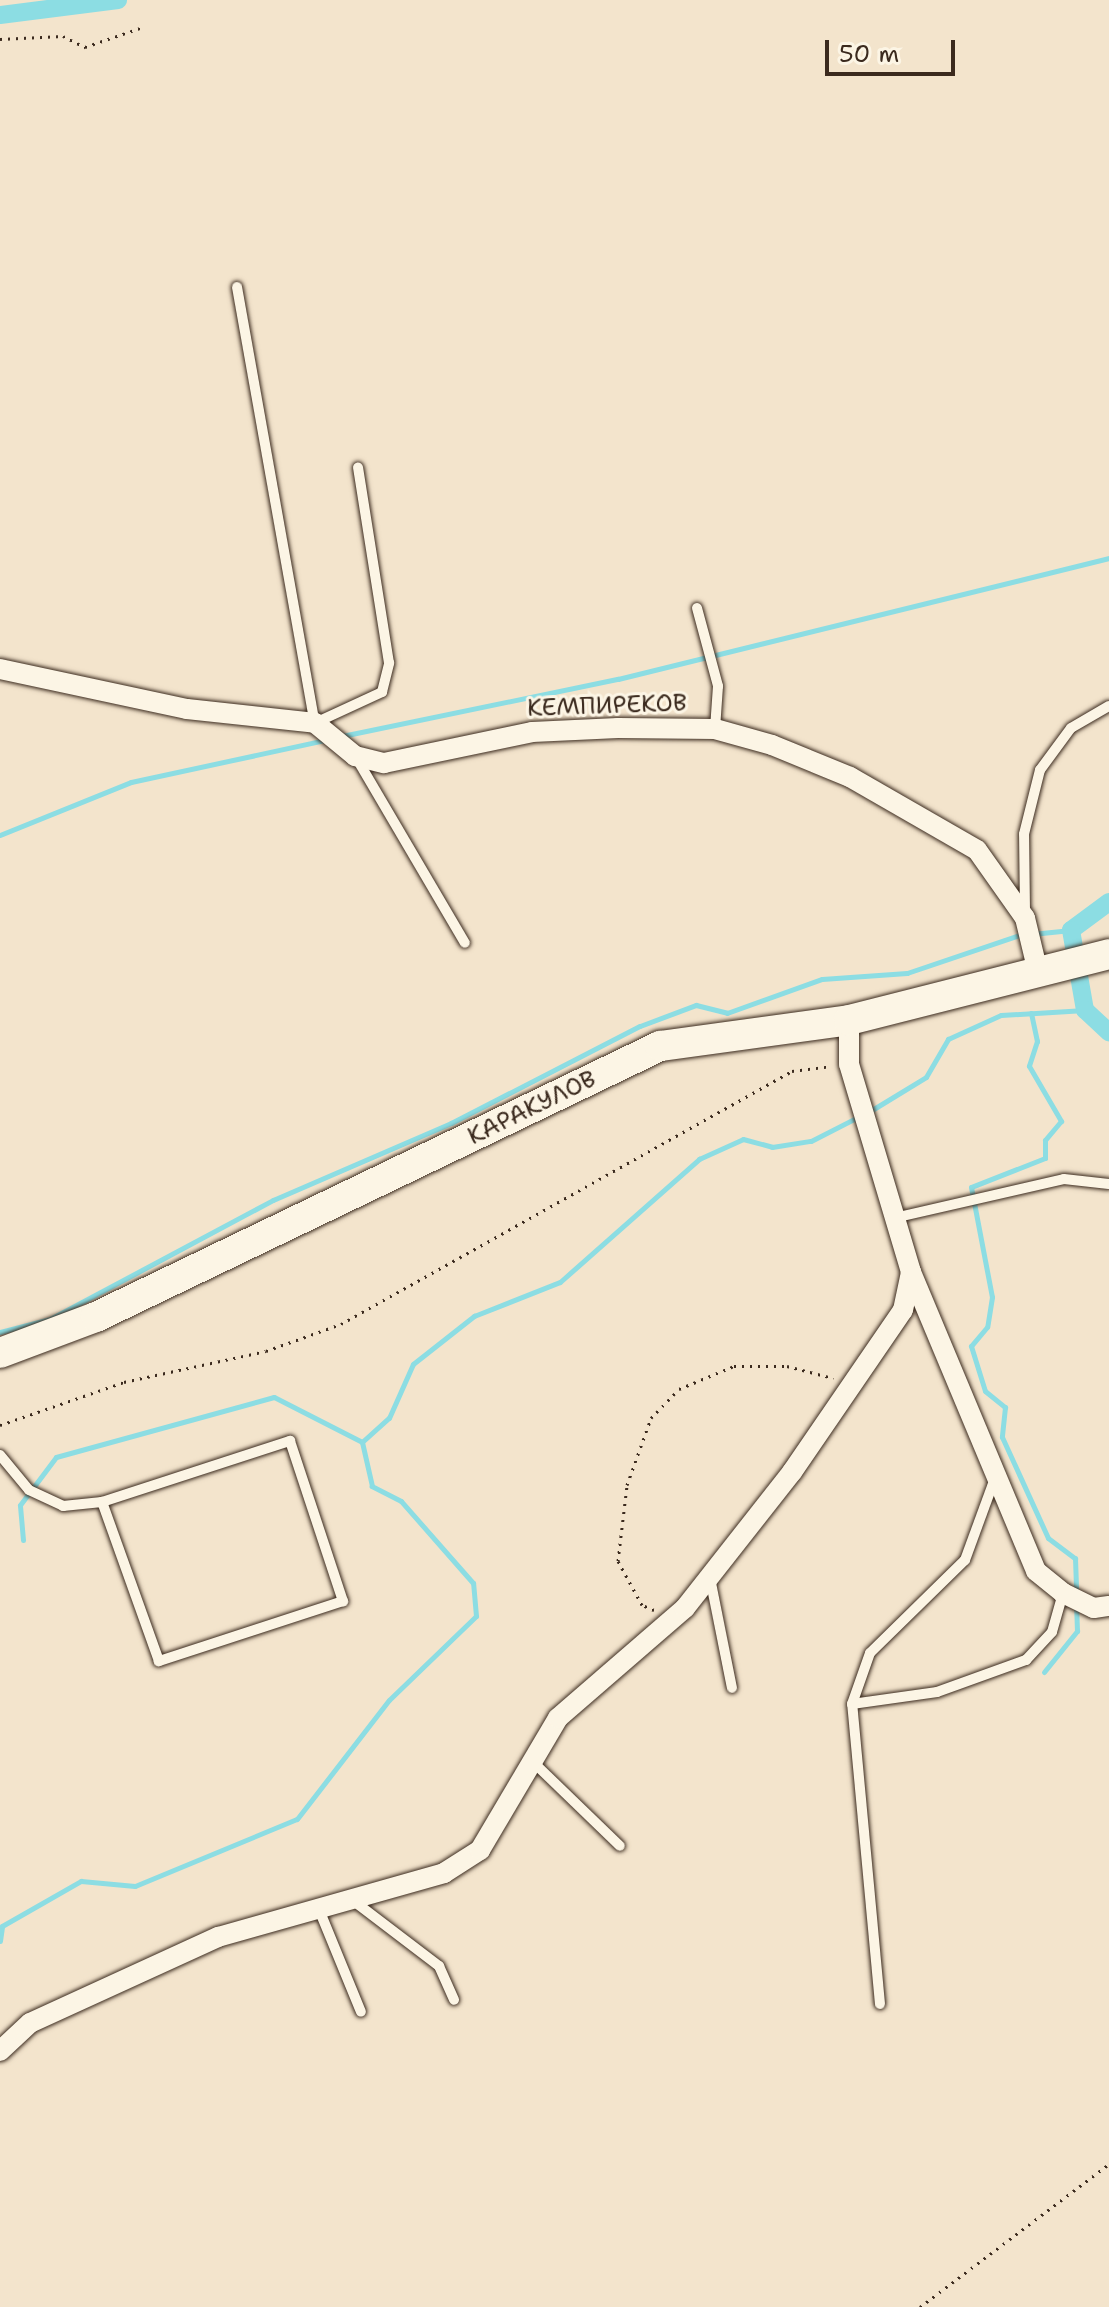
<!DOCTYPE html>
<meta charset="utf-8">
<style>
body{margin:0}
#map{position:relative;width:1109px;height:2307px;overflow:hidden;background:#f3e4cc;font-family:"Shantell Sans",sans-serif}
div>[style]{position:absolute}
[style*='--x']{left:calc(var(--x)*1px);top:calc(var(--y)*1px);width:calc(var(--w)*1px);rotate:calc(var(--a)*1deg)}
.stream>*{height:5px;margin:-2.5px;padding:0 2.5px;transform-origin:2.5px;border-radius:2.5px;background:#8cdde3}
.canal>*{height:18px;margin:-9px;padding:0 9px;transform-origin:9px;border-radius:9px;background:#8cdde3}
.path>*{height:3px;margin-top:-1.5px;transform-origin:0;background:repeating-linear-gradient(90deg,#3b2a1e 0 2px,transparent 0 8px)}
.roads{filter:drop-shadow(0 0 2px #3b2a1e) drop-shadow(0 0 2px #3b2a1e)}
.lane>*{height:10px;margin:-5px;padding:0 5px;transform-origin:5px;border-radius:5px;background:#fcf5e5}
.street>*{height:20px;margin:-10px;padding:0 10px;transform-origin:10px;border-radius:10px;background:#fcf5e5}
.secondary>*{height:30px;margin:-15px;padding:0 15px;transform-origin:15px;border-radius:15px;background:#fcf5e5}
span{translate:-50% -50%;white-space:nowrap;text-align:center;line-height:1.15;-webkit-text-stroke:6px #fcf5e5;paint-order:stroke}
.street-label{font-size:24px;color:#3b2a1e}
.scale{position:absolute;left:825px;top:40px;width:130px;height:36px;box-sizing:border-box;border:4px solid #3b2a1e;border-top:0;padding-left:10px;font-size:24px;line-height:28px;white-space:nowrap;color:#3b2a1e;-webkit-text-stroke:6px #fcf5e5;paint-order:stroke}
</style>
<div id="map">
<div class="stream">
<div style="--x:342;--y:736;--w:282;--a:-11.7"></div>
<div style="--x:618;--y:679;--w:506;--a:-13.84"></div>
<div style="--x:0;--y:835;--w:141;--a:-22"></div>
<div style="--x:131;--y:782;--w:198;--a:-12.2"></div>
<div style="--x:1032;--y:934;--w:39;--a:-6"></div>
<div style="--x:1031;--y:1013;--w:29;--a:78"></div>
<div style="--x:1037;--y:1041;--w:26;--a:108"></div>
<div style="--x:1029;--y:1066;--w:64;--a:59.8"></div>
<div style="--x:1061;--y:1121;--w:25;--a:130"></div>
<div style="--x:1045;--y:1140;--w:18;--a:90"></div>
<div style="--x:1045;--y:1158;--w:79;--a:158.6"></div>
<div style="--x:971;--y:1187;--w:112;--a:79.2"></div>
<div style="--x:992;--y:1297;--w:30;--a:99"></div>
<div style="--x:987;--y:1327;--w:25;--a:130"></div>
<div style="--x:971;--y:1346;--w:47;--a:72.7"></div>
<div style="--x:985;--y:1391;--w:26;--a:39"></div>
<div style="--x:1005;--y:1407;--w:30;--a:96"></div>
<div style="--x:1002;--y:1437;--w:111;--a:65.5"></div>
<div style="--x:1048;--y:1538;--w:34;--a:37"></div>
<div style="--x:1075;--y:1558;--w:36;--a:88"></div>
<div style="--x:867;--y:1113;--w:69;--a:-31.4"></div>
<div style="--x:926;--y:1077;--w:44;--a:-59.9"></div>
<div style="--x:948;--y:1039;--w:58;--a:-24.4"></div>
<div style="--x:1001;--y:1015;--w:84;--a:-3.4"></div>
<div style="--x:0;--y:1332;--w:52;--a:-14.6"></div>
<div style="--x:50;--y:1319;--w:253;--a:-28.1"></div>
<div style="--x:273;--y:1200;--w:194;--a:-23.4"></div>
<div style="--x:451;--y:1123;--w:212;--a:-27.2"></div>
<div style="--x:640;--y:1026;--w:60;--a:-20.6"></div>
<div style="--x:696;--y:1005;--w:32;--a:14"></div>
<div style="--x:727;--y:1013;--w:101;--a:-19.7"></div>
<div style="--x:822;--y:979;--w:85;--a:-4"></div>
<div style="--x:907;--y:973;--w:121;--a:-18.7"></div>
<div style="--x:23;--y:1540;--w:35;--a:-95"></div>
<div style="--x:20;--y:1505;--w:60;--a:-53.1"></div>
<div style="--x:56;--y:1457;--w:226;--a:-15.4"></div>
<div style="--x:274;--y:1397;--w:99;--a:27.1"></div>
<div style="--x:362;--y:1442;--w:36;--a:-42"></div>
<div style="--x:389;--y:1418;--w:59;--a:-66"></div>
<div style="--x:413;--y:1364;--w:78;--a:-38.2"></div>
<div style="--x:474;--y:1316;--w:92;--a:-21.6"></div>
<div style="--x:560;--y:1282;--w:186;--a:-41.5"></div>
<div style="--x:699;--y:1159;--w:48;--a:-24.4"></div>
<div style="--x:743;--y:1139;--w:30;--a:15"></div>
<div style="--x:772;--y:1147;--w:39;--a:-9"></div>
<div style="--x:811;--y:1141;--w:53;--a:-27.1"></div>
<div style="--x:1044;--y:1672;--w:53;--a:-51.2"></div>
<div style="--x:1077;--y:1631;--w:27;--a:-92"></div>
<div style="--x:0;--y:1941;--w:15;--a:-82"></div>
<div style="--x:2;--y:1926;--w:91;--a:-29.7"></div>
<div style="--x:81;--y:1881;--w:54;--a:5.3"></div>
<div style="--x:135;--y:1886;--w:175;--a:-22.5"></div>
<div style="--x:297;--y:1819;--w:150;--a:-52.3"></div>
<div style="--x:389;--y:1700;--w:121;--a:-44"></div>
<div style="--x:476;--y:1616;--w:33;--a:-95"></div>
<div style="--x:473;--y:1583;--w:109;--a:-131.3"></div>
<div style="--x:401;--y:1501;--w:33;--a:-153"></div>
<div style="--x:372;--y:1486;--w:45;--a:-102.8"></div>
</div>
<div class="canal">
<div style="--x:0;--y:15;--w:119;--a:-7.2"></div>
<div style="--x:1109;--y:902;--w:47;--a:143.6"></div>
<div style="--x:1071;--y:930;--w:81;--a:80.1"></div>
<div style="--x:1085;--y:1010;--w:33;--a:43"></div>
</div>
<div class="path">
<div style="--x:0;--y:39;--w:63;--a:-2.7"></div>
<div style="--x:63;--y:36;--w:25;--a:27"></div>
<div style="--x:85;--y:47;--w:61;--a:-19"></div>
<div style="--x:0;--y:1425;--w:131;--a:-19.1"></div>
<div style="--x:124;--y:1382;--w:145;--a:-12.3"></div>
<div style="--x:266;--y:1351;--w:80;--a:-19.8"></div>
<div style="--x:341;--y:1324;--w:517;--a:-29.29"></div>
<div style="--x:792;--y:1071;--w:38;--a:-7"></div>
<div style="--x:654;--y:1610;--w:13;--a:-157"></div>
<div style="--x:642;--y:1605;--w:50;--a:-118.6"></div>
<div style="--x:618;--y:1561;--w:77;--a:-83.2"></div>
<div style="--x:627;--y:1485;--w:71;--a:-70.3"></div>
<div style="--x:651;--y:1418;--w:40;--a:-46"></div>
<div style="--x:679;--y:1389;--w:60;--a:-22.7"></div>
<div style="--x:734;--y:1366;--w:53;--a:0"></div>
<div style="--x:787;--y:1366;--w:48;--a:14.6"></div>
<div style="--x:920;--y:2307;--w:237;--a:-37.1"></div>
</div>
<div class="roads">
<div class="lane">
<div style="--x:237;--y:287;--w:443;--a:79.9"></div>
<div style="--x:315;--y:723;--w:74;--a:-24.8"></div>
<div style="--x:382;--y:692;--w:30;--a:-76"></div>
<div style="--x:389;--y:663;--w:198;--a:-99"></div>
<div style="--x:697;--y:608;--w:81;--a:74.9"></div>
<div style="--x:718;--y:686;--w:43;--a:94"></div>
<div style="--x:357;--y:759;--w:213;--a:59.6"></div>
<div style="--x:1025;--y:912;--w:78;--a:-90.7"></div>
<div style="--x:1024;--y:834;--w:66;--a:-76"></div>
<div style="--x:1040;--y:770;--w:52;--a:-53.6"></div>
<div style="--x:1071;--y:728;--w:44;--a:-30.1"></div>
<div style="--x:894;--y:1218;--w:174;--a:-12.9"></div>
<div style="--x:1064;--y:1179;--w:45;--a:6.3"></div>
<div style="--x:0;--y:1455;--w:45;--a:50.4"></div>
<div style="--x:29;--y:1490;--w:38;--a:25"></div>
<div style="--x:63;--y:1506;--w:39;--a:-6"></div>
<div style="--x:102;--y:1502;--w:198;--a:-18"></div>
<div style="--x:290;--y:1441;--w:169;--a:71.7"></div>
<div style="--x:343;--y:1601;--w:194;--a:161.9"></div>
<div style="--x:159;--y:1661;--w:169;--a:-109.7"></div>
<div style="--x:710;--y:1578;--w:112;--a:78.7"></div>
<div style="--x:852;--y:1704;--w:54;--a:-70.6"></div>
<div style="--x:870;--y:1653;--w:133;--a:-44.4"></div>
<div style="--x:965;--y:1560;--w:87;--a:-69.9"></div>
<div style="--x:532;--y:1761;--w:122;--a:44"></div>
<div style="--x:351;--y:1899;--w:111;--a:37.3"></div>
<div style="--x:439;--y:1966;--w:37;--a:66"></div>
<div style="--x:318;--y:1907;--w:113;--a:67.7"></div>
<div style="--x:880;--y:2004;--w:301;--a:-95.3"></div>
<div style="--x:852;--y:1704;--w:86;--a:-8"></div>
<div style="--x:937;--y:1692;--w:95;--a:-19.8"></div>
<div style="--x:1026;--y:1660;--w:38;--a:-47"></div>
<div style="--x:1052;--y:1632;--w:41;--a:-74.2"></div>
</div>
<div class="street">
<div style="--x:0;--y:669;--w:191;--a:12.1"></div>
<div style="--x:187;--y:709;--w:129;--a:6.2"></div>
<div style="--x:315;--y:723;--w:52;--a:39.5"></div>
<div style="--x:355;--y:756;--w:30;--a:14"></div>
<div style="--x:384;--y:763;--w:151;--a:-11.8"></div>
<div style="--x:532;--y:732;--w:86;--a:-2.7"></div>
<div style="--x:618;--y:728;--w:97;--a:0.6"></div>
<div style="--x:715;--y:729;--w:59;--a:15.7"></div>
<div style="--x:772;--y:745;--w:84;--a:22.3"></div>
<div style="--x:850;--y:777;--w:146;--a:29.9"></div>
<div style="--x:977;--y:850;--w:83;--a:54.8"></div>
<div style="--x:1025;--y:918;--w:51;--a:76.5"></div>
<div style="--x:849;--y:1020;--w:44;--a:90"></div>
<div style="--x:849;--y:1064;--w:217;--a:73.4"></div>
<div style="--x:911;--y:1272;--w:324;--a:67.3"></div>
<div style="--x:1036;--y:1571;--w:35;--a:39"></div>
<div style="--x:1063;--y:1593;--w:34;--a:26"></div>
<div style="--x:1094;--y:1608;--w:15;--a:-8"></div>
<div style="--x:0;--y:2051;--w:41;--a:-43"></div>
<div style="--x:30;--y:2023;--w:207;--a:-24.6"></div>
<div style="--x:218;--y:1937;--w:235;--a:-15.8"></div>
<div style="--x:444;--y:1873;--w:43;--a:-32.6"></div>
<div style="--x:480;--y:1850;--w:153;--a:-59.4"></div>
<div style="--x:558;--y:1718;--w:168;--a:-40.9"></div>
<div style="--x:685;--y:1608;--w:173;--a:-51.8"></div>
<div style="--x:792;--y:1472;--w:196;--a:-55.6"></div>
<div style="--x:903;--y:1310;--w:39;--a:-78"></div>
</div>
<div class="secondary">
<div style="--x:0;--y:1353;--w:103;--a:-20.6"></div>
<div style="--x:96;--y:1317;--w:626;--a:-25.66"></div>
<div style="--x:660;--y:1046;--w:191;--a:-7.8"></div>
<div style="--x:849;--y:1020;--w:268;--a:-14.2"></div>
</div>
</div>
<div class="street-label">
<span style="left:607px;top:706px;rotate:-2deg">КЕМПИРЕКОВ</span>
<span style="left:532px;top:1108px;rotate:-26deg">КАРАКУЛОВ</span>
</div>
<div class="scale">50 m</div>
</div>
